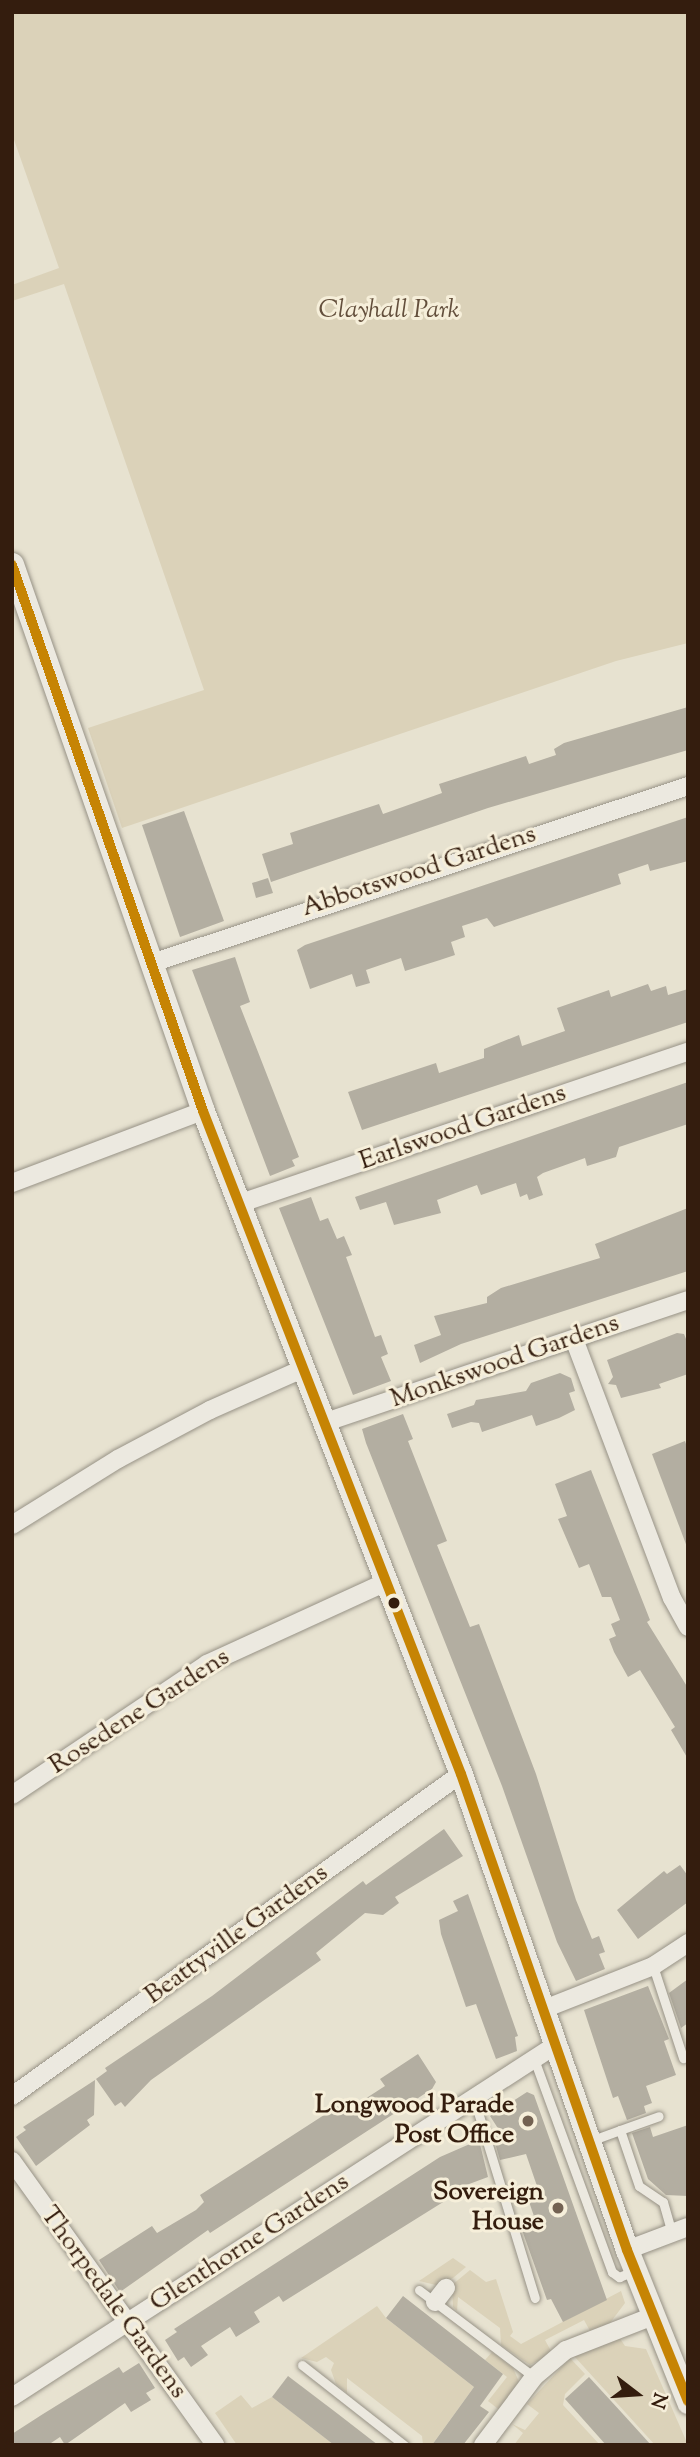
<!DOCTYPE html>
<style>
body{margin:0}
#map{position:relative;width:700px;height:2457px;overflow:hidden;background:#e7e2d0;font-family:"Sorts Mill Goudy",serif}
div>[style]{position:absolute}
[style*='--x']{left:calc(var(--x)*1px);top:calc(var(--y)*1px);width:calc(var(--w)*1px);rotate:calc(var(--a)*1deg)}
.green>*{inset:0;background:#dbd2b9}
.building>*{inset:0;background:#b3aea1}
.roads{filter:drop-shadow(0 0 2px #979286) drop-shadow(0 0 2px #979286)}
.service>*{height:9px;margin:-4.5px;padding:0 4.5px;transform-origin:4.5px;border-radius:4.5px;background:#ece9e0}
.minor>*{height:18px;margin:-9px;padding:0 9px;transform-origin:9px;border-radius:9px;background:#ece9e0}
.tertiary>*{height:23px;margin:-11.5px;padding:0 11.5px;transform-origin:11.5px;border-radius:11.5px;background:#ece9e0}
.bus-1>*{height:10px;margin:-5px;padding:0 5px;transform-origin:5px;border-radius:5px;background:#c68404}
.dots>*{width:19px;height:19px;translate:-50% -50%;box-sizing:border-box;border:4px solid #f6efda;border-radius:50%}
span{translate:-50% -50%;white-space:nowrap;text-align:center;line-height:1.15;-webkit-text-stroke:6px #f6efda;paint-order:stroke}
.park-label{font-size:26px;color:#634f3c;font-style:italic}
.street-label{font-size:26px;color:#341d0e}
.poi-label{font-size:26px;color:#341d0e;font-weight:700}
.right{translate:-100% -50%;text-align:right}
.frame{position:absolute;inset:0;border:14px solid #341d0e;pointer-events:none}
.north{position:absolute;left:602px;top:2359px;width:70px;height:70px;-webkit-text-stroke:5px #f6efda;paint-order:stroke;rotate:107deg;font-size:19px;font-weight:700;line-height:28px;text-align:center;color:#341d0e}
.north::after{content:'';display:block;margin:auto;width:24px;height:32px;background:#341d0e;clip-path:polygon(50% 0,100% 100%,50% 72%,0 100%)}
</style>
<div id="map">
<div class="green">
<div style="clip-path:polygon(12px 12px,688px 12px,688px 643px,616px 661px,122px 828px,88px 728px,204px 690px,64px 284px,12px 301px,12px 285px,59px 268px,12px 134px)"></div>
<div style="clip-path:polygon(453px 2258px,466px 2267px,453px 2278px,436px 2285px,419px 2281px)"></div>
<div style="clip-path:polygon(470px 2270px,486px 2282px,496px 2279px,513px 2332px,510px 2336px,521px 2344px,621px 2291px,625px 2303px,610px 2323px,590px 2331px,584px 2320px,545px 2340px,552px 2353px,530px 2365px,501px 2345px,500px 2328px,458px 2297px,457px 2311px,453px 2307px,452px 2285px)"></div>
<div style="clip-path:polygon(377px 2306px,386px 2318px,474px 2387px,434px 2442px,436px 2445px,423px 2445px,422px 2436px,347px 2378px,347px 2393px,336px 2384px,331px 2370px,334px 2363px,326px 2357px,317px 2362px,301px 2358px)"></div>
<div style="clip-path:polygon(619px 2337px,625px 2346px,646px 2349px,688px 2445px,655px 2445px,574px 2356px)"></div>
<div style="clip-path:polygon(492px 2352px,513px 2368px,520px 2384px,502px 2412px,488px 2401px,507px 2377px,485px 2360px)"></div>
<div style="clip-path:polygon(570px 2358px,585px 2374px,565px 2394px,563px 2405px,600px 2445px,514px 2445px,523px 2433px,512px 2424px,525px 2430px,539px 2413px,527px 2404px)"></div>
<div style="clip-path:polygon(241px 2395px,252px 2408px,272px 2397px,334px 2445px,237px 2445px,215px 2413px)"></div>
</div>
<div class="building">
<div style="clip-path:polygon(688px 707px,688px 750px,488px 808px,271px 882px,262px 854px,293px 844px,290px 833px,379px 804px,383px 814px,442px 793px,439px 784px,526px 756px,529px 764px,556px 755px,554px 749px,564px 743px)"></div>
<div style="clip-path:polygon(184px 811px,224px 921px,180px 937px,142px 825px)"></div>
<div style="clip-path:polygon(688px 817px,688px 861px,650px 871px,648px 864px,618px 874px,621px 884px,494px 927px,487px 918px,462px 926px,465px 937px,451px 942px,455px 955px,440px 960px,405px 971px,401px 958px,366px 970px,370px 983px,356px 987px,352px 974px,310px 989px,297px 950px,305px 945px)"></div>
<div style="clip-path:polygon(268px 878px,273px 893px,256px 898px,252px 883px)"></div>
<div style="clip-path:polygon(235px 957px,250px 1002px,240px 1006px,299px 1157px,292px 1160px,295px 1166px,270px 1176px,192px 970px)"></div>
<div style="clip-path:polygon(648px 984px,651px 991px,666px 986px,668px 995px,688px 989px,688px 1022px,362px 1130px,348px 1092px,436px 1063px,439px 1073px,484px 1058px,484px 1049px,519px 1035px,522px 1046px,565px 1031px,557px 1008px,609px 990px,611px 997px)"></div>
<div style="clip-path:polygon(688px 1082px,688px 1124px,619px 1147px,616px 1157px,587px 1166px,585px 1158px,543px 1173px,537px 1177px,543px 1195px,529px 1200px,527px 1194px,520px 1197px,516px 1183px,481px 1195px,477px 1185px,437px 1200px,441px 1213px,394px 1225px,386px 1202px,360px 1210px,355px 1197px)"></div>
<div style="clip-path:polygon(311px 1197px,320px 1221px,328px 1218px,337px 1239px,344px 1236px,352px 1255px,346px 1257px,375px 1337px,381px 1335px,388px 1354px,381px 1357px,391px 1381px,353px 1395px,279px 1208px)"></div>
<div style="clip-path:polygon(688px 1208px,688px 1271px,461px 1344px,420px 1363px,414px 1345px,441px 1335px,434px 1316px,487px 1303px,487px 1297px,501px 1288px,600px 1258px,595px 1244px)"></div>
<div style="clip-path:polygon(677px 1333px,684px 1334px,688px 1344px,688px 1374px,659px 1384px,661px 1388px,621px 1398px,616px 1385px,608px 1384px,613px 1377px,607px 1360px)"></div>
<div style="clip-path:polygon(560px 1373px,571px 1378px,575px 1391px,569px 1393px,575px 1410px,559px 1418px,536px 1426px,532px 1415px,482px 1432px,479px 1423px,471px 1422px,452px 1428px,447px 1414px,474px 1405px,476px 1400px,526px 1391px,531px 1383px)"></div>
<div style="clip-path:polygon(403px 1414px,413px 1439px,408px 1441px,447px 1541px,437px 1545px,470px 1627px,479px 1624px,536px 1774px,576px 1900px,592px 1939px,599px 1936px,605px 1952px,599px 1954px,605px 1969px,576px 1981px,557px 1942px,502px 1786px,366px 1443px,362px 1429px)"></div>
<div style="clip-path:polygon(685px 1441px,688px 1450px,687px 1547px,652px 1454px)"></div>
<div style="clip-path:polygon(591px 1470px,650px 1620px,647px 1622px,688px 1688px,688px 1759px,671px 1730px,675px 1727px,640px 1670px,628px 1677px,614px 1652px,609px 1639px,616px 1636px,611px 1624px,620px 1620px,611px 1597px,602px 1597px,589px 1564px,579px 1568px,558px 1519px,567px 1516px,555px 1484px)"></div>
<div style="clip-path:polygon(444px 1829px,463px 1856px,395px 1897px,399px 1903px,383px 1915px,365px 1913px,316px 1953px,321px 1960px,151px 2080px,125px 2107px,121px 2102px,115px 2106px,96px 2079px,107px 2071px,105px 2068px,212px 1996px,363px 1881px,366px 1885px)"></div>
<div style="clip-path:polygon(680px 1865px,688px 1876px,688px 1902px,638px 1939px,617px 1910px,664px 1871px,667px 1874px)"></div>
<div style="clip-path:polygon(468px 1894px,518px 2036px,515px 2037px,517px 2051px,496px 2059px,476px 2004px,466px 2007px,441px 1934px,439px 1920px,458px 1911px,453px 1901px)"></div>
<div style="clip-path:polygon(688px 1979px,688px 2023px,681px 2028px,669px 1993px)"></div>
<div style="clip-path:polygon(648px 1986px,669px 2039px,664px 2041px,676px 2075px,646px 2086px,652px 2103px,644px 2106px,646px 2113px,627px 2120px,618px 2096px,613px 2098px,584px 2010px)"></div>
<div style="clip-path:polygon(418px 2054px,436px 2082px,432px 2089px,210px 2233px,208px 2230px,120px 2292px,99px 2260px,152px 2226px,157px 2233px,196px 2210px,204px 2202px,200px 2195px,338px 2106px,342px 2113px,368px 2097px,385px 2086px,380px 2079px)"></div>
<div style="clip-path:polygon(95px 2080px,94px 2115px,87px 2120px,90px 2125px,36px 2166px,16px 2137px,26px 2130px,23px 2127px)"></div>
<div style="clip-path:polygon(527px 2092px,534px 2095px,607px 2300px,563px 2322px,551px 2299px,547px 2300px,522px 2230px,537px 2225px,526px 2193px,538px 2189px,526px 2154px,500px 2160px,493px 2136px,501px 2133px,490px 2116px)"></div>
<div style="clip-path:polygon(688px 2125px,688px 2196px,666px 2195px,648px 2179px,632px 2133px,650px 2127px,653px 2137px)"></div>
<div style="clip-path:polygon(479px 2140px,488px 2177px,453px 2190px,456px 2194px,283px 2302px,279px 2296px,254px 2312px,260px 2322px,236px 2337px,230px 2327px,201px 2346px,208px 2355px,191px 2367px,184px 2357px,178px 2361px,165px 2340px,177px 2332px,174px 2329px,440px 2157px)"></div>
<div style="clip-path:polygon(403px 2296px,503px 2374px,480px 2406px,489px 2412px,463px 2445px,432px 2445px,474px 2387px,386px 2318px)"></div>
<div style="clip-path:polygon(139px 2363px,155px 2388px,146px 2393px,151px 2400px,131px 2412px,125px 2403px,65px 2445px,60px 2437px,48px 2445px,12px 2445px,12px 2434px,43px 2414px,119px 2367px,123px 2373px)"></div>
<div style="clip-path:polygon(288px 2376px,338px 2414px,378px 2445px,334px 2445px,272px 2397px)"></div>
<div style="clip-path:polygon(589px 2377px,622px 2413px,651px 2445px,606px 2445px,565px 2399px)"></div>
</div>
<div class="roads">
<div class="service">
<div style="--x:653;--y:1966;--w:97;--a:71.9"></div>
<div style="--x:534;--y:2059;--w:227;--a:69.9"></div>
<div style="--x:612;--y:2272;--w:9;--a:36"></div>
<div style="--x:619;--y:2277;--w:16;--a:-22"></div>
<div style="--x:474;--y:2099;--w:208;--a:73"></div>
<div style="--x:620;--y:2130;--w:41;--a:-19.7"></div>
<div style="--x:590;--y:2141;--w:32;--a:-20"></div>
<div style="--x:620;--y:2130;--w:59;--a:71.3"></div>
<div style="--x:639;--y:2186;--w:29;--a:34"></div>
<div style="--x:663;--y:2202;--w:32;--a:74"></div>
<div style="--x:419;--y:2290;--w:144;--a:37.1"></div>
<div style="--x:302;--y:2365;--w:130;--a:38.1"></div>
</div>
<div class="minor">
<div style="--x:152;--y:963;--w:564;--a:-18.27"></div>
<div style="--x:12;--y:1183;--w:204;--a:-20.7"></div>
<div style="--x:238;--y:1204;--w:475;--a:-18.7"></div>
<div style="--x:574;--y:1339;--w:277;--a:69.3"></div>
<div style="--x:672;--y:1598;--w:33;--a:61"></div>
<div style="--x:323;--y:1423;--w:385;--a:-18.6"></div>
<div style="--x:12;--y:1525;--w:125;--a:-31.9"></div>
<div style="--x:118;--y:1459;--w:104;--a:-28"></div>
<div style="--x:210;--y:1410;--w:101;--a:-24"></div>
<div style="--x:12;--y:1795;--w:235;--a:-33.9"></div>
<div style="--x:207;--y:1664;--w:197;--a:-24.6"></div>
<div style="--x:544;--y:2009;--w:117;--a:-21.5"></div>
<div style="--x:653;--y:1966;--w:42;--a:-33.3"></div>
<div style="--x:12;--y:2096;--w:553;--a:-35.65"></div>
<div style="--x:12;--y:2161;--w:349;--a:54.4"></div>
<div style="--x:627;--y:2250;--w:65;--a:-20.7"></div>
<div style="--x:435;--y:2302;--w:18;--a:-52"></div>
<div style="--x:12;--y:2397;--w:649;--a:-32.93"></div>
<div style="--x:483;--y:2445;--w:85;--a:-53.1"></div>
<div style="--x:534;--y:2377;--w:42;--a:-40.2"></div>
<div style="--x:566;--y:2350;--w:93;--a:-21.3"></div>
</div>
<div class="tertiary">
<div style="--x:12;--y:564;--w:579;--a:70.75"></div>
<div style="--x:203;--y:1111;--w:711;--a:68.74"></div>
<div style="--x:461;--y:1774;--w:504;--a:70.77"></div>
<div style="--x:627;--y:2250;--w:164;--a:68.1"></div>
</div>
</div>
<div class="bus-1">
<div style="--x:12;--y:565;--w:578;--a:70.72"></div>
<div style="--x:203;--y:1111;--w:711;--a:68.74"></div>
<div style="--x:461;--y:1774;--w:504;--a:70.77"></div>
<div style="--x:627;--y:2250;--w:163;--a:68"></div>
</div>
<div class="dots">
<div style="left:394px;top:1603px;background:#341d0e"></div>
<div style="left:528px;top:2121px;background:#736252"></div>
<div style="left:558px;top:2208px;background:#736252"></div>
</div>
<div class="park-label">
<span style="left:389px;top:311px">Clayhall Park</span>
</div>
<div class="street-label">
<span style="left:419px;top:872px;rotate:-18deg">Abbotswood Gardens</span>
<span style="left:463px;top:1128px;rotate:-19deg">Earlswood Gardens</span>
<span style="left:505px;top:1362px;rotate:-19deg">Monkswood Gardens</span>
<span style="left:140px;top:1712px;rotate:-33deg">Rosedene Gardens</span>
<span style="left:237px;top:1935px;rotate:-36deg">Beattyville Gardens</span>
<span style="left:250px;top:2243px;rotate:-33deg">Glenthorne Gardens</span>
<span style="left:113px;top:2303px;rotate:54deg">Thorpedale Gardens</span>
</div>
<div class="poi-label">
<span class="right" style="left:514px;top:2121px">Longwood Parade<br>Post Office</span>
<span class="right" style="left:544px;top:2208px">Sovereign<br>House</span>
</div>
<div class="frame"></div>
<div class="north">N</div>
</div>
